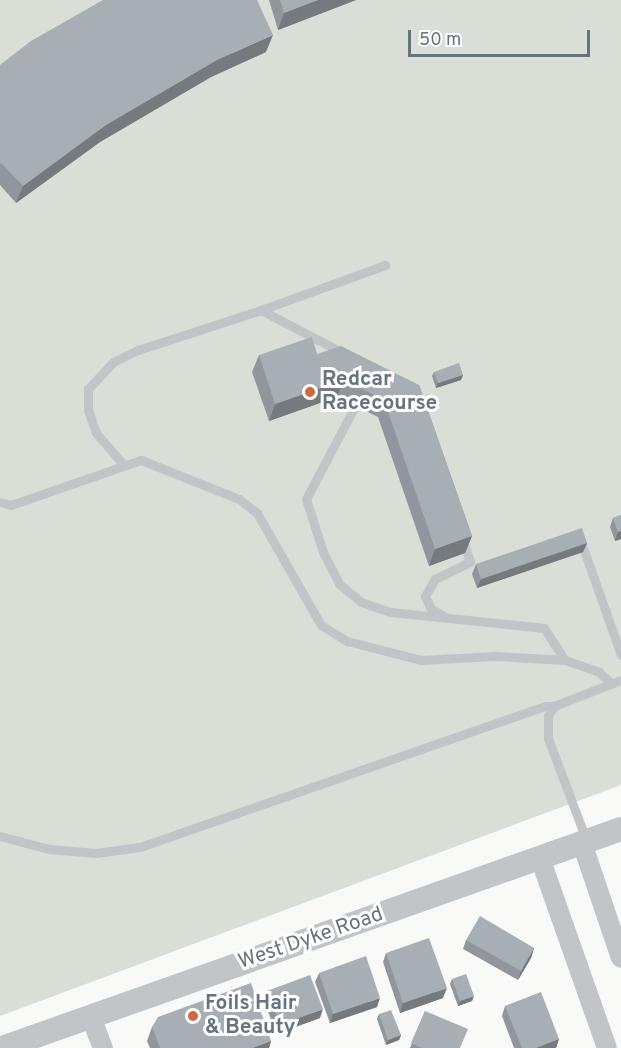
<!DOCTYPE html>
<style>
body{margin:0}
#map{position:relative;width:621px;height:1048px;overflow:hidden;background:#f9f9f8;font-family:Overpass,sans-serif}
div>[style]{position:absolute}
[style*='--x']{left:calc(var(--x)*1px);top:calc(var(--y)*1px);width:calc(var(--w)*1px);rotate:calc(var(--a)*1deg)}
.green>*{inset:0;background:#d9ded7}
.service>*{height:9px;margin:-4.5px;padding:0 4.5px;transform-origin:4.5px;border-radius:4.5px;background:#c1c5c8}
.minor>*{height:20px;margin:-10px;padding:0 10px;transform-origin:10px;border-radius:10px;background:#c1c5c8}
.tertiary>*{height:24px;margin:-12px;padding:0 12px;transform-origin:12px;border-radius:12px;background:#c1c5c8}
.wall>*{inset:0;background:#90969b}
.shaded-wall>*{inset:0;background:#757a7e}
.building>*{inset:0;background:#a7aeb4}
.dots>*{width:16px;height:16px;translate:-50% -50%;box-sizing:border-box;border:3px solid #fff;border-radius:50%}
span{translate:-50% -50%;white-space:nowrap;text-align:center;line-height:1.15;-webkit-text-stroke:6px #fff;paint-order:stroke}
.poi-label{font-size:21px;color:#67747f;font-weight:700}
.left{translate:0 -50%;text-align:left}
.street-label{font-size:21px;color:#67747f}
.scale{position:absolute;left:408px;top:30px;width:182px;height:27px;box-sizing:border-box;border:3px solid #67747f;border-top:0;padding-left:8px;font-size:18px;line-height:21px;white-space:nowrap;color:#67747f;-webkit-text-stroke:4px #fff;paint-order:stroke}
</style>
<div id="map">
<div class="green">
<div style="clip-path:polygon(0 0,621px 0,621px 785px,0 1016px)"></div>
</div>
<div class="service">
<div style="--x:261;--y:310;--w:132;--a:-19.9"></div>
<div style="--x:355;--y:406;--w:105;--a:117.8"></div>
<div style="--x:306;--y:499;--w:56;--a:72.2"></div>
<div style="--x:323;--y:552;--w:36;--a:63"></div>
<div style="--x:339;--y:584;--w:28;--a:39"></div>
<div style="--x:361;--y:602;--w:31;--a:19"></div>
<div style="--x:390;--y:612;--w:155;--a:5.9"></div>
<div style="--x:544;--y:628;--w:38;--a:57"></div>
<div style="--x:123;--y:464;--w:41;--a:-131.1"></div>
<div style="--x:96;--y:433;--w:24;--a:-109"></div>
<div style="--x:88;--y:410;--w:21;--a:-90"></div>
<div style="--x:88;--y:389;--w:37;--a:-47"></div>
<div style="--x:113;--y:362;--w:28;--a:-26"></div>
<div style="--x:138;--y:350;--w:129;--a:-18"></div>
<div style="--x:261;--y:310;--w:95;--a:27.6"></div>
<div style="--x:0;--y:502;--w:11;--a:15"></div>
<div style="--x:11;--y:505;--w:138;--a:-19.1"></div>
<div style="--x:141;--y:460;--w:105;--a:21.7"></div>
<div style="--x:239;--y:499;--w:23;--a:38"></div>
<div style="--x:257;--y:513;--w:129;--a:60.3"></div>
<div style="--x:321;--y:625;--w:31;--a:32"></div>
<div style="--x:347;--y:641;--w:76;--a:14.4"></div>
<div style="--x:421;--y:660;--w:74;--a:-3.1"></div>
<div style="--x:495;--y:656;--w:70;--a:3.3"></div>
<div style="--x:565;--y:660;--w:36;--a:19"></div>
<div style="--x:599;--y:672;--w:16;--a:43"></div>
<div style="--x:580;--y:539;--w:123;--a:70.5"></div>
<div style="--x:444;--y:616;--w:15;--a:-152"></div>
<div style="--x:431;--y:609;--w:14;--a:-115"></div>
<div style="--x:425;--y:596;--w:20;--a:-60"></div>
<div style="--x:435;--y:579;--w:39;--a:-26"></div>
<div style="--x:470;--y:562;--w:23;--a:-108"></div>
<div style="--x:0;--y:836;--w:51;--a:14.9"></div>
<div style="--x:49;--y:849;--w:47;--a:4.9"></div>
<div style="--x:96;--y:853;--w:44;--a:-7.8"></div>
<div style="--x:140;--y:847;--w:429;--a:-19.2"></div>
<div style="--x:545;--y:706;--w:9;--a:0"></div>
<div style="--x:587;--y:842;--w:111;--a:-110.6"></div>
<div style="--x:548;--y:738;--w:22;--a:-90"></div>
<div style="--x:548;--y:716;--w:12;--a:-59"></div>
<div style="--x:554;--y:706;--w:72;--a:-21.2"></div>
</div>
<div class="minor">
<div style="--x:582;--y:843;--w:121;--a:71.3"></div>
<div style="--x:540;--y:858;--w:201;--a:70.6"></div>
<div style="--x:91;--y:1017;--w:33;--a:69"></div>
</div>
<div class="tertiary">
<div style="--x:2;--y:1048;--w:657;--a:-19.48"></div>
</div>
<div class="wall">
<div style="clip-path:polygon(269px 0,356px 0,278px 30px)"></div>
<div style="clip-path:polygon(266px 52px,211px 77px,100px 142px,16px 203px,0 185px,0 65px)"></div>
<div style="clip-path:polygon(317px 354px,419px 385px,472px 536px,465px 553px,429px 566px,378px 417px,337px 397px,269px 421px,252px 372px,259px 355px)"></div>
<div style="clip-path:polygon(434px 372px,463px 375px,461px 380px,436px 388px,432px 376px)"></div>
<div style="clip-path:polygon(621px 515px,621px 539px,615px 541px,610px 527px,613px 518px)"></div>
<div style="clip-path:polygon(587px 543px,583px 552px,477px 588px,472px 574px,476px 564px)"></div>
<div style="clip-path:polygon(466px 940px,534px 948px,531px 958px,518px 980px,463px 949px)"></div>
<div style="clip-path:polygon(386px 953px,443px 998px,400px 1013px,383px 962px)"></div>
<div style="clip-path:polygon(319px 973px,377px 1007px,330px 1023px,315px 982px)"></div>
<div style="clip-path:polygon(452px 979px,472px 1001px,458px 1006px,450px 984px)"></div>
<div style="clip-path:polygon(267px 991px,320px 1018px,276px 1034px,264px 1000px)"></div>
<div style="clip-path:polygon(505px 1006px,559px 1039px,556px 1048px,514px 1048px,502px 1016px)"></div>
<div style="clip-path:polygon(425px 1011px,460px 1048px,410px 1048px)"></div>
<div style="clip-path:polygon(379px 1014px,401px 1035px,399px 1040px,386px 1045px,377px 1019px)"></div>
<div style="clip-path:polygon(152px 1027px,271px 1041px,269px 1048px,150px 1048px,147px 1041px)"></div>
</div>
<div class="shaded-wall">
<div style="clip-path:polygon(318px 0,356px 0,278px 30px,284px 13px)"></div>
<div style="clip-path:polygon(273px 35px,266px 52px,211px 77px,100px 142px,16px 203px,23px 186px,106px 125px,217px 60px)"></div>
<div style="clip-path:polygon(463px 375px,461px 380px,436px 388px,438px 383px)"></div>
<div style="clip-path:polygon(344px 380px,337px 397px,269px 421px,275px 404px)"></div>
<div style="clip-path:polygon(621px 531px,621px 539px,615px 541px,618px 532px)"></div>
<div style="clip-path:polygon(472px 536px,465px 553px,429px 566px,435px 549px)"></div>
<div style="clip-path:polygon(587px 543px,583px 552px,477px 588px,481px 579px)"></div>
<div style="clip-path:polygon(534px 948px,531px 958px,518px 980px,521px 971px)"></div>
<div style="clip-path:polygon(447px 988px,443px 998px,400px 1013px,403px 1003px)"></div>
<div style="clip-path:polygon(474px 996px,472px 1001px,458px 1006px,460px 1001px)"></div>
<div style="clip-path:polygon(380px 998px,377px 1007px,330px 1023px,333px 1014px)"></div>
<div style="clip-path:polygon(323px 1009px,320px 1018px,276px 1034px,280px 1025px)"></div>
<div style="clip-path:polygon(401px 1035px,399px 1040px,386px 1045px,388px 1040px)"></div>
<div style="clip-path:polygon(559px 1039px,556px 1048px,536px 1048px)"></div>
<div style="clip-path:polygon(271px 1041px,269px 1048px,253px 1048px)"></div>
</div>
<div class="building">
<div style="clip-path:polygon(103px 0,257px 0,273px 35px,217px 60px,106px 125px,23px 186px,1px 163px,0 164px,0 65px,31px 41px)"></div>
<div style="clip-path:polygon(280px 0,318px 0,284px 13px)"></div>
<div style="clip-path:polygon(312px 337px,317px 354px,341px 346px,419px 385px,472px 536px,435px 549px,384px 400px,344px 380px,275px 404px,259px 355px)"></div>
<div style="clip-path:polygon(459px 363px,463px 375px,438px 383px,434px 372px)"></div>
<div style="clip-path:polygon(621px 515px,621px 531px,618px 532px,613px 518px)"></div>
<div style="clip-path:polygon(582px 528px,587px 543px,481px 579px,476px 564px)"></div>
<div style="clip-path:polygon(480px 916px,534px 948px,521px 971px,466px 940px)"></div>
<div style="clip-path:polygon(429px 938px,447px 988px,403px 1003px,386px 953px)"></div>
<div style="clip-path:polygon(366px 956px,380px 998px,333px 1014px,319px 973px)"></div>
<div style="clip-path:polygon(466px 974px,474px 996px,460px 1001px,452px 979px)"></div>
<div style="clip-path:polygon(310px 975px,323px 1009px,280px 1025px,267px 991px)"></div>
<div style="clip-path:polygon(251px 983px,271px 1041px,253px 1048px,160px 1048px,152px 1027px,158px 1017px)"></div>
<div style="clip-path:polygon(541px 992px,559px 1039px,536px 1048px,522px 1048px,505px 1006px)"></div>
<div style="clip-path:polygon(391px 1010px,401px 1035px,388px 1040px,379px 1014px)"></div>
<div style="clip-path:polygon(425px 1011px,468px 1029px,460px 1048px,422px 1048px,411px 1043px)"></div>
</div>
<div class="dots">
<div style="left:310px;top:392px;background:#d06841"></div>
<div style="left:193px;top:1016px;background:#d06841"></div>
</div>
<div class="poi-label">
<span class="left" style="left:322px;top:392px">Redcar<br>Racecourse</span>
<span class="left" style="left:205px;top:1016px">Foils Hair<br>&amp; Beauty</span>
</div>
<div class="street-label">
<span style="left:311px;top:939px;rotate:-19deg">West Dyke Road</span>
</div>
<div class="scale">50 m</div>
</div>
